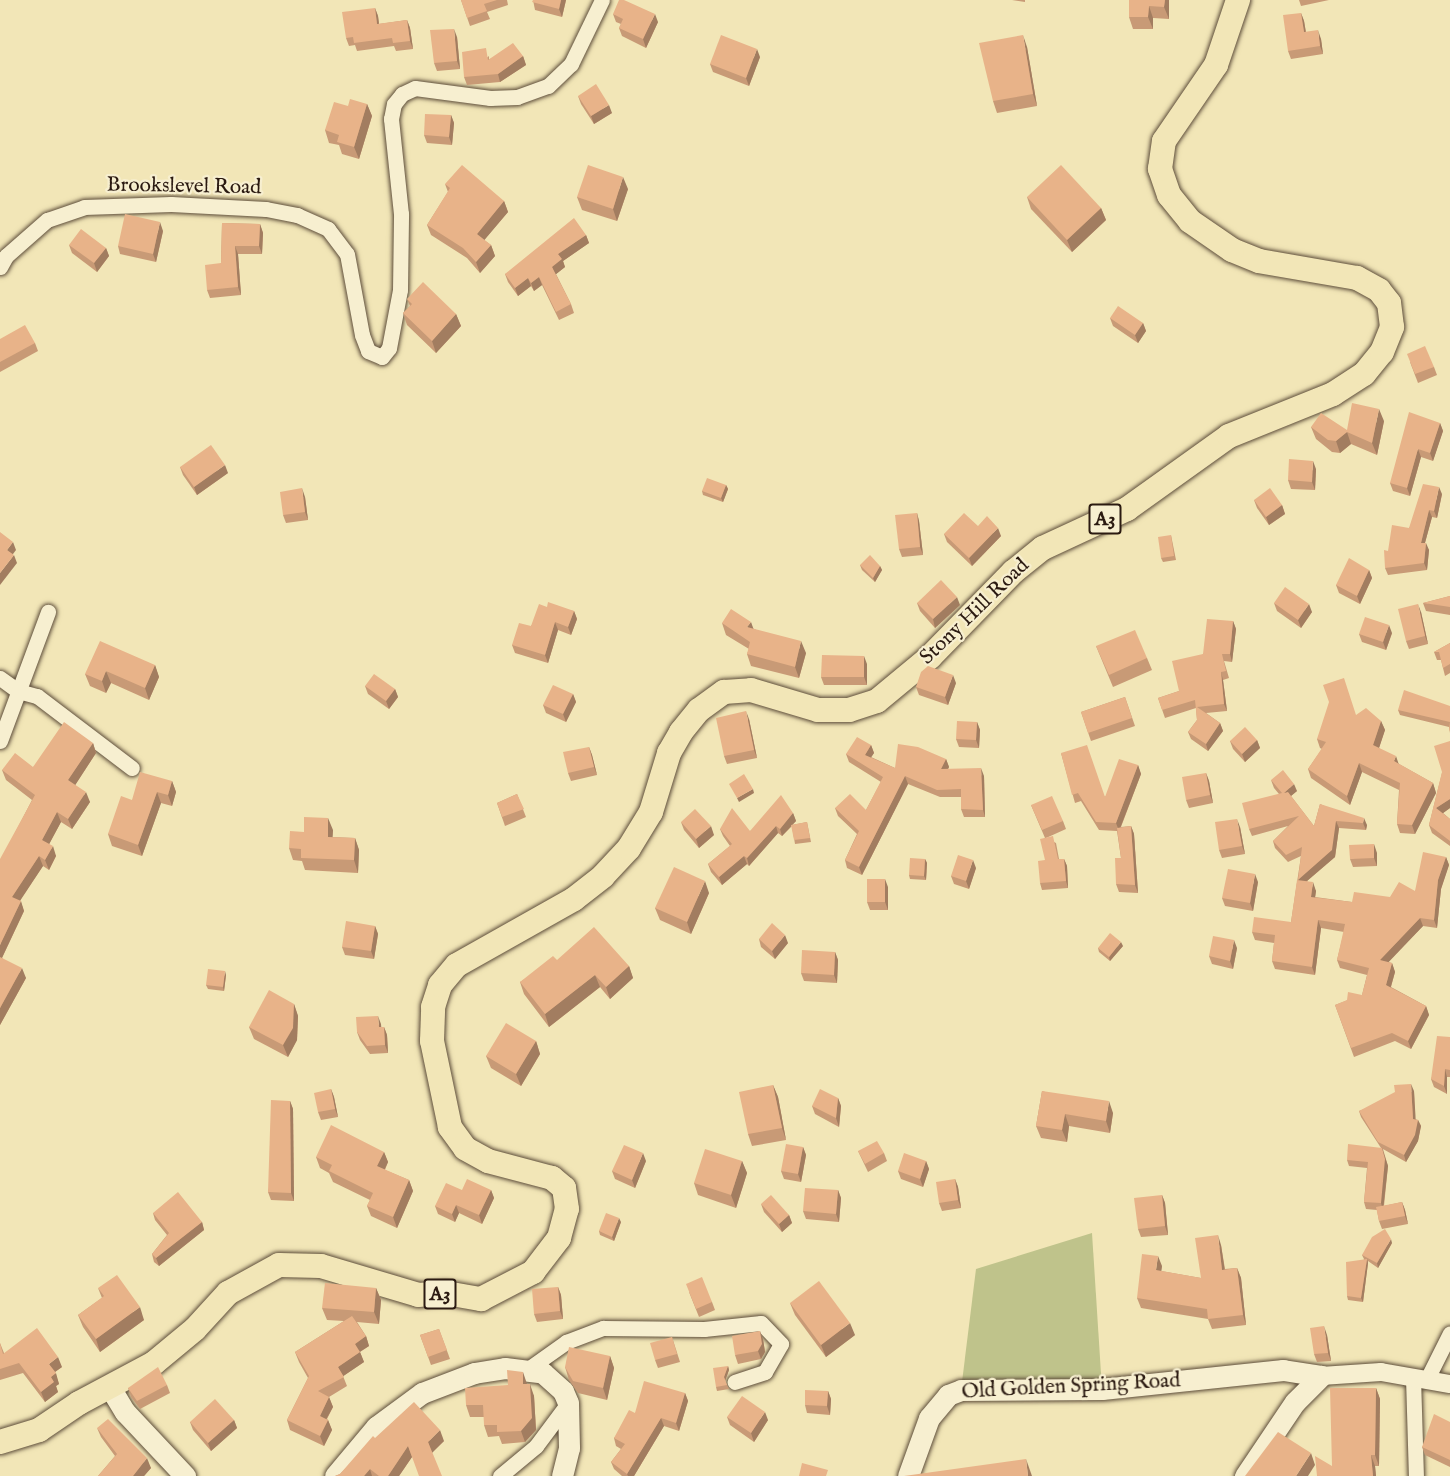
<!DOCTYPE html>
<style>
body{margin:0}
#map{position:relative;width:1450px;height:1476px;overflow:hidden;background:#f2e6b7;font-family:"IM FELL English",serif}
div>[style]{position:absolute}
[style*='--x']{left:calc(var(--x)*1px);top:calc(var(--y)*1px);width:calc(var(--w)*1px);rotate:calc(var(--a)*1deg)}
.green>*{inset:0;background:#bfc38b}
.roads{filter:drop-shadow(0 0 2px #5d4d3a) drop-shadow(0 0 2px #5d4d3a)}
.minor>*{height:15px;margin:-7.5px;padding:0 7.5px;transform-origin:7.5px;border-radius:7.5px;background:#f7efd0}
.tertiary>*{height:18px;margin:-9px;padding:0 9px;transform-origin:9px;border-radius:9px;background:#f7efd0}
.secondary>*{height:21px;margin:-10.5px;padding:0 10.5px;transform-origin:10.5px;border-radius:10.5px;background:#f7efd0}
.primary>*{height:24px;margin:-12px;padding:0 12px;transform-origin:12px;border-radius:12px;background:#f2e6b7}
.wall>*{inset:0;background:#c89a76}
.shaded-wall>*{inset:0;background:#a27d60}
.building>*{inset:0;background:#e8b389}
span{translate:-50% -50%;white-space:nowrap;text-align:center;line-height:1.15;-webkit-text-stroke:4.5px #f7efd0;paint-order:stroke}
.shield-label span{padding:2px 4px;background:#f7efd0;border:2px solid;border-radius:4px;-webkit-text-stroke-width:0}
.shield-label{font-size:20px;color:#2b1a11;font-weight:700}
.street-label{font-size:21px;color:#2b1a11}
</style>
<div id="map">
<div class="green">
<div style="clip-path:polygon(1092px 1233px,1102px 1389px,961px 1390px,976px 1269px)"></div>
</div>
<div class="roads">
<div class="minor">
<div style="--x:0;--y:267;--w:13;--a:-61"></div>
<div style="--x:6;--y:256;--w:55;--a:-41.3"></div>
<div style="--x:47;--y:220;--w:39;--a:-19"></div>
<div style="--x:84;--y:207;--w:87;--a:-2"></div>
<div style="--x:171;--y:204;--w:95;--a:3"></div>
<div style="--x:266;--y:209;--w:32;--a:11"></div>
<div style="--x:297;--y:215;--w:34;--a:24"></div>
<div style="--x:328;--y:229;--w:31;--a:53"></div>
<div style="--x:347;--y:254;--w:82;--a:79.5"></div>
<div style="--x:362;--y:335;--w:17;--a:69"></div>
<div style="--x:368;--y:351;--w:15;--a:23"></div>
<div style="--x:382;--y:357;--w:11;--a:-52"></div>
<div style="--x:389;--y:348;--w:59;--a:-79.3"></div>
<div style="--x:400;--y:290;--w:76;--a:-89.2"></div>
<div style="--x:401;--y:214;--w:96;--a:-96"></div>
<div style="--x:391;--y:119;--w:15;--a:-79"></div>
<div style="--x:394;--y:104;--w:13;--a:-51"></div>
<div style="--x:402;--y:94;--w:14;--a:-25"></div>
<div style="--x:415;--y:88;--w:76;--a:7.6"></div>
<div style="--x:490;--y:98;--w:27;--a:-2"></div>
<div style="--x:517;--y:97;--w:33;--a:-20"></div>
<div style="--x:548;--y:86;--w:32;--a:-44"></div>
<div style="--x:571;--y:64;--w:71;--a:-64.2"></div>
<div style="--x:0;--y:678;--w:22;--a:36"></div>
<div style="--x:18;--y:691;--w:20;--a:15"></div>
<div style="--x:37;--y:696;--w:119;--a:37.2"></div>
<div style="--x:0;--y:741;--w:138;--a:-69.6"></div>
<div style="--x:528;--y:1369;--w:47;--a:-35.4"></div>
<div style="--x:566;--y:1342;--w:40;--a:-21"></div>
<div style="--x:603;--y:1328;--w:101;--a:0.6"></div>
<div style="--x:704;--y:1329;--w:57;--a:-6"></div>
<div style="--x:761;--y:1323;--w:29;--a:46"></div>
<div style="--x:781;--y:1344;--w:32;--a:120"></div>
<div style="--x:765;--y:1372;--w:32;--a:162"></div>
<div style="--x:1413;--y:1377;--w:99;--a:88.3"></div>
<div style="--x:1427;--y:1379;--w:51;--a:-63.4"></div>
<div style="--x:500;--y:1476;--w:47;--a:-39.8"></div>
<div style="--x:536;--y:1446;--w:54;--a:-53.3"></div>
</div>
<div class="tertiary">
<div style="--x:1321;--y:1376;--w:60;--a:-3.8"></div>
<div style="--x:1381;--y:1372;--w:70;--a:9.9"></div>
</div>
<div class="secondary">
<div style="--x:111;--y:1389;--w:27;--a:59"></div>
<div style="--x:125;--y:1412;--w:88;--a:46.8"></div>
<div style="--x:335;--y:1476;--w:64;--a:-50.1"></div>
<div style="--x:376;--y:1427;--w:57;--a:-36.5"></div>
<div style="--x:422;--y:1393;--w:56;--a:-21"></div>
<div style="--x:474;--y:1373;--w:31;--a:-9"></div>
<div style="--x:505;--y:1368;--w:38;--a:7"></div>
<div style="--x:543;--y:1373;--w:27;--a:42"></div>
<div style="--x:563;--y:1391;--w:13;--a:67"></div>
<div style="--x:568;--y:1403;--w:45;--a:88.7"></div>
<div style="--x:569;--y:1448;--w:29;--a:104"></div>
<div style="--x:908;--y:1476;--w:62;--a:-70.1"></div>
<div style="--x:929;--y:1418;--w:30;--a:-50"></div>
<div style="--x:948;--y:1395;--w:14;--a:-21"></div>
<div style="--x:961;--y:1390;--w:141;--a:-0.4"></div>
<div style="--x:1102;--y:1389;--w:182;--a:-6"></div>
<div style="--x:1283;--y:1370;--w:38;--a:9"></div>
<div style="--x:1245;--y:1476;--w:89;--a:-56"></div>
<div style="--x:1295;--y:1402;--w:37;--a:-45"></div>
</div>
<div class="primary">
<div style="--x:0;--y:1442;--w:41;--a:-17.1"></div>
<div style="--x:39;--y:1430;--w:48;--a:-34"></div>
<div style="--x:79;--y:1403;--w:85;--a:-28.1"></div>
<div style="--x:154;--y:1363;--w:53;--a:-39.7"></div>
<div style="--x:195;--y:1329;--w:49;--a:-47.5"></div>
<div style="--x:228;--y:1293;--w:58;--a:-28.8"></div>
<div style="--x:279;--y:1265;--w:42;--a:1.4"></div>
<div style="--x:321;--y:1266;--w:101;--a:16.6"></div>
<div style="--x:418;--y:1295;--w:28;--a:-4"></div>
<div style="--x:446;--y:1293;--w:36;--a:10"></div>
<div style="--x:481;--y:1299;--w:59;--a:-27.4"></div>
<div style="--x:533;--y:1272;--w:43;--a:-52.6"></div>
<div style="--x:559;--y:1238;--w:30;--a:-75"></div>
<div style="--x:567;--y:1209;--w:21;--a:-98"></div>
<div style="--x:564;--y:1188;--w:16;--a:-140"></div>
<div style="--x:552;--y:1178;--w:66;--a:-165.1"></div>
<div style="--x:488;--y:1161;--w:26;--a:-151"></div>
<div style="--x:465;--y:1148;--w:26;--a:-126"></div>
<div style="--x:450;--y:1127;--w:88;--a:-101.8"></div>
<div style="--x:432;--y:1041;--w:34;--a:-88"></div>
<div style="--x:433;--y:1007;--w:23;--a:-72"></div>
<div style="--x:440;--y:985;--w:26;--a:-50"></div>
<div style="--x:457;--y:965;--w:134;--a:-29.4"></div>
<div style="--x:574;--y:899;--w:37;--a:-38"></div>
<div style="--x:603;--y:876;--w:38;--a:-47"></div>
<div style="--x:629;--y:848;--w:42;--a:-58.6"></div>
<div style="--x:651;--y:812;--w:62;--a:-73"></div>
<div style="--x:669;--y:753;--w:24;--a:-60"></div>
<div style="--x:681;--y:732;--w:28;--a:-51"></div>
<div style="--x:699;--y:710;--w:31;--a:-36"></div>
<div style="--x:724;--y:692;--w:27;--a:-4"></div>
<div style="--x:751;--y:690;--w:70;--a:16.6"></div>
<div style="--x:818;--y:710;--w:31;--a:0"></div>
<div style="--x:849;--y:710;--w:29;--a:-18"></div>
<div style="--x:877;--y:701;--w:69;--a:-39.7"></div>
<div style="--x:930;--y:657;--w:119;--a:-45.7"></div>
<div style="--x:1013;--y:572;--w:38;--a:-39"></div>
<div style="--x:1043;--y:548;--w:93;--a:-24.9"></div>
<div style="--x:1127;--y:509;--w:125;--a:-35.6"></div>
<div style="--x:1229;--y:436;--w:112;--a:-22"></div>
<div style="--x:1333;--y:394;--w:37;--a:-33"></div>
<div style="--x:1364;--y:374;--w:28;--a:-51"></div>
<div style="--x:1382;--y:352;--w:27;--a:-68"></div>
<div style="--x:1392;--y:327;--w:24;--a:-97"></div>
<div style="--x:1389;--y:303;--w:16;--a:-128"></div>
<div style="--x:1379;--y:290;--w:25;--a:-151"></div>
<div style="--x:1357;--y:278;--w:99;--a:-170.2"></div>
<div style="--x:1259;--y:261;--w:29;--a:-158"></div>
<div style="--x:1232;--y:250;--w:51;--a:-145.4"></div>
<div style="--x:1190;--y:221;--w:33;--a:-129"></div>
<div style="--x:1169;--y:195;--w:28;--a:-109"></div>
<div style="--x:1160;--y:169;--w:28;--a:-82"></div>
<div style="--x:1164;--y:141;--w:92;--a:-55.6"></div>
<div style="--x:1216;--y:65;--w:69;--a:-71.3"></div>
</div>
</div>
<div class="wall">
<div style="clip-path:polygon(461px 0,507px 0,508px 5px,487px 12px,490px 19px,470px 26px)"></div>
<div style="clip-path:polygon(533px 0,566px 0,562px 17px,535px 10px)"></div>
<div style="clip-path:polygon(1012px 0,1025px 0,1025px 2px)"></div>
<div style="clip-path:polygon(1129px 0,1169px 0,1169px 19px,1153px 18px,1153px 29px,1133px 29px,1129px 17px)"></div>
<div style="clip-path:polygon(1299px 0,1329px 0,1301px 6px)"></div>
<div style="clip-path:polygon(375px 8px,378px 16px,379px 24px,407px 20px,410px 28px,413px 49px,396px 51px,394px 46px,357px 51px,355px 45px,349px 46px,346px 38px)"></div>
<div style="clip-path:polygon(1301px 13px,1304px 21px,1306px 32px,1321px 39px,1323px 54px,1291px 59px,1288px 51px)"></div>
<div style="clip-path:polygon(613px 14px,658px 22px,646px 48px,622px 36px,619px 28px,621px 24px,616px 22px)"></div>
<div style="clip-path:polygon(457px 37px,460px 69px,437px 71px,434px 63px)"></div>
<div style="clip-path:polygon(1027px 47px,1037px 106px,997px 113px,993px 101px)"></div>
<div style="clip-path:polygon(489px 56px,489px 59px,523px 56px,526px 65px,500px 82px,467px 85px,464px 77px)"></div>
<div style="clip-path:polygon(760px 57px,749px 86px,713px 72px,710px 64px)"></div>
<div style="clip-path:polygon(578px 96px,612px 113px,594px 124px,581px 104px)"></div>
<div style="clip-path:polygon(367px 104px,372px 116px,359px 159px,342px 154px,339px 145px,329px 143px,325px 130px,348px 106px)"></div>
<div style="clip-path:polygon(451px 115px,454px 123px,452px 145px,427px 143px,424px 135px)"></div>
<div style="clip-path:polygon(445px 184px,504px 201px,508px 212px,484px 240px,491px 245px,495px 256px,480px 273px,467px 258px,431px 235px,427px 225px,448px 192px)"></div>
<div style="clip-path:polygon(628px 189px,617px 221px,582px 210px,577px 197px)"></div>
<div style="clip-path:polygon(1027px 197px,1101px 208px,1106px 220px,1072px 252px,1031px 209px)"></div>
<div style="clip-path:polygon(222px 223px,260px 224px,263px 233px,262px 254px,238px 254px,241px 295px,210px 298px,207px 290px,221px 263px)"></div>
<div style="clip-path:polygon(163px 231px,156px 262px,120px 254px,118px 246px)"></div>
<div style="clip-path:polygon(586px 235px,589px 243px,563px 261px,565px 267px,556px 274px,571px 304px,574px 313px,559px 320px,542px 285px,534px 291px,531px 286px,518px 296px,508px 282px,505px 274px)"></div>
<div style="clip-path:polygon(69px 245px,106px 248px,109px 256px,97px 272px,72px 253px)"></div>
<div style="clip-path:polygon(407px 299px,456px 314px,461px 326px,436px 353px,407px 325px,403px 313px,410px 306px)"></div>
<div style="clip-path:polygon(1110px 318px,1143px 323px,1146px 331px,1138px 343px,1113px 326px)"></div>
<div style="clip-path:polygon(0 339px,35px 343px,38px 351px,0 372px)"></div>
<div style="clip-path:polygon(1410px 362px,1434px 367px,1437px 375px,1418px 383px)"></div>
<div style="clip-path:polygon(1384px 421px,1377px 455px,1351px 444px,1340px 453px,1332px 452px,1316px 439px,1311px 427px,1347px 430px)"></div>
<div style="clip-path:polygon(1440px 423px,1443px 431px,1433px 461px,1421px 457px,1410px 496px,1393px 491px,1390px 483px)"></div>
<div style="clip-path:polygon(180px 467px,228px 473px,197px 495px,183px 475px)"></div>
<div style="clip-path:polygon(1316px 469px,1315px 490px,1291px 489px,1288px 480px)"></div>
<div style="clip-path:polygon(726px 485px,728px 489px,723px 502px,703px 495px,702px 491px)"></div>
<div style="clip-path:polygon(1442px 494px,1437px 518px,1432px 517px,1425px 543px,1429px 550px,1427px 570px,1388px 575px,1385px 568px,1409px 528px)"></div>
<div style="clip-path:polygon(305px 497px,308px 520px,286px 523px,283px 515px)"></div>
<div style="clip-path:polygon(1254px 500px,1282px 505px,1285px 514px,1269px 525px,1257px 508px)"></div>
<div style="clip-path:polygon(917px 513px,919px 521px,923px 555px,902px 557px,899px 549px)"></div>
<div style="clip-path:polygon(978px 526px,1001px 536px,972px 566px,947px 542px,944px 534px)"></div>
<div style="clip-path:polygon(1171px 535px,1176px 560px,1163px 562px,1161px 558px)"></div>
<div style="clip-path:polygon(860px 565px,880px 566px,882px 570px,875px 582px,862px 570px)"></div>
<div style="clip-path:polygon(1369px 570px,1372px 578px,1360px 604px,1339px 593px,1336px 585px)"></div>
<div style="clip-path:polygon(1450px 596px,1450px 615px,1426px 611px,1423px 603px)"></div>
<div style="clip-path:polygon(917px 603px,960px 605px,935px 628px,920px 611px)"></div>
<div style="clip-path:polygon(1274px 603px,1312px 612px,1301px 628px,1277px 611px)"></div>
<div style="clip-path:polygon(547px 607px,574px 611px,577px 619px,571px 635px,558px 630px,548px 663px,515px 653px,512px 645px,531px 626px)"></div>
<div style="clip-path:polygon(1421px 612px,1428px 644px,1409px 649px,1406px 641px)"></div>
<div style="clip-path:polygon(1233px 621px,1236px 629px,1232px 662px,1224px 661px,1229px 678px,1223px 680px,1227px 711px,1206px 713px,1220px 723px,1223px 731px,1208px 751px,1191px 739px,1188px 732px,1197px 720px,1196px 708px,1165px 718px,1158px 698px,1179px 691px,1203px 654px)"></div>
<div style="clip-path:polygon(722px 623px,754px 629px,806px 653px,799px 678px,751px 666px,747px 654px,749px 649px,726px 635px)"></div>
<div style="clip-path:polygon(1392px 633px,1386px 650px,1362px 642px,1359px 634px)"></div>
<div style="clip-path:polygon(1450px 643px,1450px 673px,1445px 676px,1441px 660px,1437px 660px,1434px 652px)"></div>
<div style="clip-path:polygon(1096px 646px,1147px 658px,1152px 670px,1113px 687px)"></div>
<div style="clip-path:polygon(867px 664px,867px 685px,824px 685px,821px 677px)"></div>
<div style="clip-path:polygon(155px 665px,159px 677px,149px 700px,111px 683px,106px 693px,90px 686px,85px 674px)"></div>
<div style="clip-path:polygon(956px 683px,948px 705px,919px 695px,916px 687px)"></div>
<div style="clip-path:polygon(365px 686px,395px 689px,398px 697px,389px 709px,368px 694px)"></div>
<div style="clip-path:polygon(573px 694px,576px 702px,566px 722px,546px 713px,543px 705px)"></div>
<div style="clip-path:polygon(1125px 697px,1135px 726px,1091px 741px,1081px 712px)"></div>
<div style="clip-path:polygon(1450px 706px,1450px 733px,1449px 727px,1400px 715px,1398px 710px)"></div>
<div style="clip-path:polygon(1356px 715px,1381px 721px,1385px 730px,1379px 748px,1399px 764px,1433px 783px,1436px 793px,1415px 834px,1400px 833px,1397px 824px,1399px 790px,1362px 772px,1350px 805px,1311px 778px,1308px 769px,1322px 749px,1320px 748px,1317px 739px)"></div>
<div style="clip-path:polygon(749px 719px,757px 758px,727px 764px,724px 756px)"></div>
<div style="clip-path:polygon(977px 722px,980px 730px,979px 748px,959px 747px,956px 739px)"></div>
<div style="clip-path:polygon(1257px 740px,1260px 748px,1245px 762px,1233px 749px,1230px 741px)"></div>
<div style="clip-path:polygon(1450px 741px,1450px 808px,1443px 813px,1450px 819px,1450px 846px,1432px 833px,1429px 825px)"></div>
<div style="clip-path:polygon(93px 743px,96px 753px,75px 785px,90px 802px,72px 829px,61px 822px,49px 844px,56px 856px,49px 870px,43px 866px,20px 900px,24px 911px,2px 958px,26px 978px,0 1025px,1px 860px,32px 800px,6px 780px,2px 770px,33px 767px)"></div>
<div style="clip-path:polygon(871px 745px,874px 753px,871px 757px,895px 768px,946px 759px,949px 767px,948px 769px,984px 776px,985px 817px,964px 817px,961px 809px,961px 797px,940px 797px,908px 784px,862px 875px,847px 868px,845px 860px,857px 834px,838px 816px,835px 808px,866px 810px,881px 782px,849px 762px,846px 754px)"></div>
<div style="clip-path:polygon(589px 747px,592px 755px,597px 775px,571px 781px,568px 773px)"></div>
<div style="clip-path:polygon(1061px 753px,1105px 797px,1138px 765px,1141px 774px,1121px 827px,1131px 826px,1134px 834px,1138px 893px,1119px 892px,1116px 884px,1121px 858px,1117px 831px,1099px 830px,1081px 801px,1075px 803px)"></div>
<div style="clip-path:polygon(1206px 773px,1209px 781px,1213px 803px,1189px 808px,1186px 800px)"></div>
<div style="clip-path:polygon(1271px 780px,1297px 791px,1291px 796px,1314px 826px,1320px 804px,1367px 825px,1366px 830px,1339px 828px,1335px 857px,1307px 881px,1316px 891px,1315px 897px,1352px 902px,1390px 897px,1415px 891px,1446px 857px,1449px 865px,1441px 889px,1437px 928px,1423px 926px,1388px 962px,1392px 963px,1395px 972px,1391px 987px,1426px 1006px,1429px 1015px,1411px 1049px,1395px 1041px,1354px 1057px,1335px 1005px,1362px 995px,1367px 975px,1340px 968px,1337px 960px,1344px 932px,1321px 928px,1315px 975px,1275px 969px,1272px 961px,1274px 943px,1255px 940px,1252px 932px,1291px 922px,1301px 856px,1288px 862px,1275px 848px,1273px 841px,1288px 826px,1252px 836px,1249px 829px,1279px 794px,1274px 788px)"></div>
<div style="clip-path:polygon(172px 781px,176px 792px,172px 806px,161px 803px,142px 856px,112px 846px,108px 834px,132px 800px)"></div>
<div style="clip-path:polygon(517px 794px,526px 817px,505px 826px,497px 803px)"></div>
<div style="clip-path:polygon(1031px 805px,1063px 821px,1066px 829px,1046px 838px,1056px 843px,1059px 859px,1064px 859px,1067px 866px,1068px 888px,1042px 890px,1040px 883px,1045px 860px,1045px 838px)"></div>
<div style="clip-path:polygon(793px 813px,796px 821px,792px 825px,807px 822px,811px 842px,795px 844px,792px 826px,782px 836px,778px 833px,749px 866px,747px 864px,722px 885px,711px 872px,708px 864px,730px 846px,723px 836px,720px 829px,750px 831px)"></div>
<div style="clip-path:polygon(681px 822px,714px 835px,699px 848px,684px 830px)"></div>
<div style="clip-path:polygon(1240px 827px,1245px 854px,1222px 858px,1219px 850px)"></div>
<div style="clip-path:polygon(333px 830px,332px 837px,355px 838px,359px 850px,358px 873px,305px 870px,302px 861px,293px 860px,289px 848px,304px 832px)"></div>
<div style="clip-path:polygon(1377px 853px,1377px 866px,1353px 867px,1350px 859px)"></div>
<div style="clip-path:polygon(925px 859px,927px 863px,926px 880px,910px 879px,909px 875px)"></div>
<div style="clip-path:polygon(976px 868px,969px 889px,954px 884px,951px 876px)"></div>
<div style="clip-path:polygon(1258px 882px,1253px 911px,1225px 906px,1222px 898px)"></div>
<div style="clip-path:polygon(888px 887px,888px 910px,870px 910px,867px 902px)"></div>
<div style="clip-path:polygon(709px 893px,691px 934px,660px 920px,655px 908px)"></div>
<div style="clip-path:polygon(375px 926px,378px 934px,374px 959px,345px 955px,342px 947px)"></div>
<div style="clip-path:polygon(759px 939px,788px 943px,775px 959px,761px 947px)"></div>
<div style="clip-path:polygon(1123px 946px,1110px 961px,1099px 952px,1098px 948px)"></div>
<div style="clip-path:polygon(1237px 948px,1233px 969px,1212px 964px,1209px 956px)"></div>
<div style="clip-path:polygon(835px 952px,838px 960px,837px 983px,804px 981px,801px 973px)"></div>
<div style="clip-path:polygon(557px 960px,629px 966px,633px 978px,610px 999px,600px 987px,549px 1027px,524px 994px,520px 982px)"></div>
<div style="clip-path:polygon(226px 975px,224px 991px,208px 989px,206px 985px)"></div>
<div style="clip-path:polygon(294px 1004px,298px 1016px,297px 1040px,288px 1057px,254px 1039px,249px 1027px)"></div>
<div style="clip-path:polygon(381px 1024px,381px 1027px,384px 1027px,387px 1035px,388px 1053px,370px 1054px,360px 1040px,357px 1032px)"></div>
<div style="clip-path:polygon(1450px 1037px,1450px 1077px,1447px 1077px,1447px 1094px,1434px 1087px,1431px 1079px)"></div>
<div style="clip-path:polygon(536px 1041px,540px 1054px,521px 1086px,491px 1068px,486px 1056px)"></div>
<div style="clip-path:polygon(773px 1085px,778px 1097px,786px 1140px,752px 1146px,748px 1134px)"></div>
<div style="clip-path:polygon(331px 1089px,334px 1097px,338px 1117px,321px 1120px,318px 1112px)"></div>
<div style="clip-path:polygon(1042px 1091px,1113px 1113px,1110px 1133px,1069px 1126px,1067px 1142px,1041px 1138px,1036px 1126px)"></div>
<div style="clip-path:polygon(1414px 1091px,1415px 1119px,1418px 1120px,1421px 1126px,1418px 1141px,1406px 1162px,1383px 1149px,1388px 1166px,1384px 1206px,1402px 1202px,1405px 1210px,1408px 1224px,1382px 1229px,1379px 1221px,1377px 1210px,1366px 1209px,1364px 1202px,1367px 1168px,1349px 1166px,1347px 1160px,1381px 1148px,1361px 1117px,1359px 1111px)"></div>
<div style="clip-path:polygon(838px 1098px,841px 1106px,839px 1127px,815px 1114px,812px 1106px)"></div>
<div style="clip-path:polygon(290px 1101px,293px 1109px,294px 1201px,271px 1200px,268px 1192px)"></div>
<div style="clip-path:polygon(803px 1147px,806px 1155px,801px 1182px,784px 1179px,781px 1171px)"></div>
<div style="clip-path:polygon(858px 1151px,884px 1153px,887px 1161px,868px 1172px)"></div>
<div style="clip-path:polygon(384px 1152px,388px 1162px,385px 1170px,409px 1180px,413px 1191px,397px 1228px,371px 1216px,367px 1206px,370px 1200px,333px 1182px,329px 1173px,320px 1168px,316px 1157px)"></div>
<div style="clip-path:polygon(646px 1161px,635px 1188px,615px 1179px,612px 1171px)"></div>
<div style="clip-path:polygon(742px 1161px,747px 1173px,736px 1208px,698px 1195px,694px 1183px)"></div>
<div style="clip-path:polygon(926px 1161px,929px 1169px,923px 1187px,901px 1179px,898px 1171px)"></div>
<div style="clip-path:polygon(955px 1179px,958px 1187px,961px 1208px,942px 1211px,939px 1203px)"></div>
<div style="clip-path:polygon(462px 1190px,491px 1190px,494px 1198px,482px 1224px,459px 1213px,455px 1222px,438px 1214px,435px 1206px)"></div>
<div style="clip-path:polygon(838px 1190px,841px 1198px,839px 1222px,806px 1219px,803px 1211px)"></div>
<div style="clip-path:polygon(1162px 1195px,1165px 1203px,1168px 1235px,1141px 1237px,1138px 1229px)"></div>
<div style="clip-path:polygon(761px 1204px,789px 1215px,792px 1223px,782px 1232px,764px 1212px)"></div>
<div style="clip-path:polygon(153px 1213px,202px 1222px,204px 1230px,159px 1266px,154px 1262px,152px 1254px,167px 1235px,155px 1220px)"></div>
<div style="clip-path:polygon(621px 1222px,614px 1241px,600px 1235px,599px 1231px)"></div>
<div style="clip-path:polygon(1392px 1243px,1378px 1268px,1368px 1261px,1368px 1263px,1363px 1302px,1348px 1300px,1347px 1296px,1364px 1259px,1362px 1255px)"></div>
<div style="clip-path:polygon(1221px 1245px,1225px 1269px,1237px 1268px,1241px 1278px,1246px 1325px,1212px 1329px,1208px 1319px,1141px 1308px,1137px 1298px,1162px 1266px,1161px 1271px,1201px 1278px)"></div>
<div style="clip-path:polygon(558px 1287px,561px 1295px,563px 1319px,537px 1322px,534px 1314px)"></div>
<div style="clip-path:polygon(98px 1288px,144px 1320px,100px 1352px,83px 1327px,78px 1315px,102px 1298px)"></div>
<div style="clip-path:polygon(376px 1288px,381px 1300px,379px 1324px,357px 1322px,366px 1336px,369px 1346px,360px 1352px,364px 1362px,343px 1376px,347px 1386px,329px 1397px,333px 1407px,327px 1419px,328px 1420px,332px 1430px,324px 1446px,290px 1430px,287px 1420px,308px 1378px,299px 1362px,295px 1352px,344px 1321px,327px 1320px,322px 1308px)"></div>
<div style="clip-path:polygon(689px 1292px,712px 1302px,715px 1310px,699px 1317px)"></div>
<div style="clip-path:polygon(790px 1303px,855px 1335px,826px 1357px,795px 1315px)"></div>
<div style="clip-path:polygon(439px 1329px,450px 1359px,431px 1365px,420px 1335px)"></div>
<div style="clip-path:polygon(1327px 1335px,1331px 1361px,1317px 1362px,1314px 1354px)"></div>
<div style="clip-path:polygon(672px 1337px,680px 1362px,658px 1368px,655px 1360px)"></div>
<div style="clip-path:polygon(763px 1339px,765px 1352px,761px 1359px,738px 1364px,735px 1355px)"></div>
<div style="clip-path:polygon(0 1343px,4px 1353px,62px 1367px,55px 1372px,59px 1384px,56px 1386px,58px 1392px,45px 1402px,23px 1373px,0 1380px)"></div>
<div style="clip-path:polygon(610px 1356px,614px 1368px,607px 1400px,578px 1393px,569px 1380px,565px 1367px)"></div>
<div style="clip-path:polygon(728px 1366px,729px 1370px,725px 1381px,729px 1389px,717px 1391px,716px 1387px)"></div>
<div style="clip-path:polygon(527px 1384px,534px 1396px,536px 1430px,525px 1442px,502px 1444px,499px 1436px,488px 1437px,484px 1425px,484px 1417px,470px 1417px,466px 1405px)"></div>
<div style="clip-path:polygon(167px 1385px,170px 1393px,140px 1409px,131px 1397px,128px 1388px)"></div>
<div style="clip-path:polygon(1376px 1388px,1380px 1399px,1379px 1466px,1375px 1466px,1376px 1476px,1317px 1476px,1332px 1466px)"></div>
<div style="clip-path:polygon(828px 1391px,831px 1399px,830px 1415px,807px 1413px,805px 1405px)"></div>
<div style="clip-path:polygon(685px 1393px,688px 1401px,679px 1431px,664px 1426px,634px 1476px,622px 1476px,614px 1469px,611px 1462px,621px 1449px,616px 1446px,614px 1438px,635px 1413px)"></div>
<div style="clip-path:polygon(727px 1417px,768px 1420px,754px 1442px,730px 1425px)"></div>
<div style="clip-path:polygon(234px 1420px,237px 1428px,211px 1451px,193px 1430px,190px 1422px)"></div>
<div style="clip-path:polygon(1450px 1422px,1450px 1467px,1425px 1455px,1422px 1447px)"></div>
<div style="clip-path:polygon(97px 1428px,151px 1468px,144px 1476px,98px 1476px,115px 1456px,101px 1437px)"></div>
<div style="clip-path:polygon(375px 1438px,444px 1441px,432px 1452px,412px 1457px,399px 1476px,335px 1476px,340px 1474px)"></div>
</div>
<div class="shaded-wall">
<div style="clip-path:polygon(561px 0,566px 0,562px 17px,559px 9px)"></div>
<div style="clip-path:polygon(1165px 0,1169px 0,1169px 19px,1164px 7px)"></div>
<div style="clip-path:polygon(1149px 6px,1153px 18px,1153px 29px,1148px 17px)"></div>
<div style="clip-path:polygon(375px 8px,378px 16px,380px 32px,377px 24px)"></div>
<div style="clip-path:polygon(1301px 13px,1304px 21px,1307px 40px,1304px 32px)"></div>
<div style="clip-path:polygon(655px 14px,658px 22px,646px 48px,643px 39px)"></div>
<div style="clip-path:polygon(407px 20px,410px 28px,413px 49px,410px 41px)"></div>
<div style="clip-path:polygon(454px 29px,457px 37px,460px 69px,457px 61px)"></div>
<div style="clip-path:polygon(1318px 30px,1321px 39px,1323px 54px,1320px 46px)"></div>
<div style="clip-path:polygon(1023px 35px,1027px 47px,1037px 106px,1033px 94px)"></div>
<div style="clip-path:polygon(757px 49px,760px 57px,749px 86px,746px 78px)"></div>
<div style="clip-path:polygon(523px 56px,526px 65px,500px 82px,498px 74px)"></div>
<div style="clip-path:polygon(367px 104px,372px 116px,359px 159px,354px 147px)"></div>
<div style="clip-path:polygon(609px 105px,612px 113px,594px 124px,591px 116px)"></div>
<div style="clip-path:polygon(451px 115px,454px 123px,452px 145px,449px 137px)"></div>
<div style="clip-path:polygon(623px 177px,628px 189px,617px 221px,613px 209px)"></div>
<div style="clip-path:polygon(504px 201px,508px 212px,481px 244px,477px 234px)"></div>
<div style="clip-path:polygon(1101px 208px,1106px 220px,1072px 252px,1067px 240px)"></div>
<div style="clip-path:polygon(160px 222px,163px 231px,156px 262px,153px 254px)"></div>
<div style="clip-path:polygon(260px 224px,263px 233px,262px 254px,259px 246px)"></div>
<div style="clip-path:polygon(586px 235px,589px 243px,563px 261px,565px 267px,555px 275px,552px 267px,558px 254px)"></div>
<div style="clip-path:polygon(491px 245px,495px 256px,480px 273px,476px 262px)"></div>
<div style="clip-path:polygon(235px 246px,238px 254px,241px 295px,238px 287px)"></div>
<div style="clip-path:polygon(106px 248px,109px 256px,97px 272px,94px 263px)"></div>
<div style="clip-path:polygon(539px 277px,542px 285px,534px 291px,531px 283px)"></div>
<div style="clip-path:polygon(528px 278px,531px 286px,518px 296px,515px 288px)"></div>
<div style="clip-path:polygon(456px 314px,461px 326px,436px 353px,432px 341px)"></div>
<div style="clip-path:polygon(1143px 323px,1146px 331px,1138px 343px,1135px 335px)"></div>
<div style="clip-path:polygon(1379px 409px,1384px 421px,1377px 455px,1372px 443px)"></div>
<div style="clip-path:polygon(1440px 423px,1443px 431px,1433px 461px,1430px 453px)"></div>
<div style="clip-path:polygon(1347px 432px,1351px 444px,1340px 453px,1336px 441px)"></div>
<div style="clip-path:polygon(1418px 449px,1421px 457px,1410px 496px,1407px 488px)"></div>
<div style="clip-path:polygon(1313px 461px,1316px 469px,1315px 490px,1312px 482px)"></div>
<div style="clip-path:polygon(225px 465px,228px 473px,197px 495px,194px 487px)"></div>
<div style="clip-path:polygon(726px 485px,728px 489px,723px 502px,721px 498px)"></div>
<div style="clip-path:polygon(1439px 487px,1442px 494px,1437px 518px,1434px 511px)"></div>
<div style="clip-path:polygon(302px 488px,305px 497px,308px 520px,305px 512px)"></div>
<div style="clip-path:polygon(1282px 505px,1285px 514px,1269px 525px,1266px 517px)"></div>
<div style="clip-path:polygon(1429px 510px,1432px 517px,1423px 550px,1421px 543px)"></div>
<div style="clip-path:polygon(917px 513px,919px 521px,923px 555px,920px 547px)"></div>
<div style="clip-path:polygon(998px 528px,1001px 536px,972px 566px,969px 558px)"></div>
<div style="clip-path:polygon(13px 542px,16px 550px,10px 558px,7px 550px)"></div>
<div style="clip-path:polygon(1426px 543px,1429px 550px,1427px 570px,1424px 563px)"></div>
<div style="clip-path:polygon(14px 555px,17px 563px,0 585px,0 573px)"></div>
<div style="clip-path:polygon(880px 566px,882px 570px,875px 582px,873px 578px)"></div>
<div style="clip-path:polygon(1369px 570px,1372px 578px,1360px 604px,1357px 596px)"></div>
<div style="clip-path:polygon(957px 597px,960px 605px,935px 628px,933px 619px)"></div>
<div style="clip-path:polygon(1309px 604px,1312px 612px,1301px 628px,1298px 620px)"></div>
<div style="clip-path:polygon(1418px 604px,1421px 612px,1428px 644px,1425px 636px)"></div>
<div style="clip-path:polygon(574px 611px,577px 619px,571px 635px,568px 627px)"></div>
<div style="clip-path:polygon(1233px 621px,1236px 629px,1232px 662px,1230px 654px)"></div>
<div style="clip-path:polygon(555px 622px,558px 630px,548px 663px,545px 655px)"></div>
<div style="clip-path:polygon(751px 622px,755px 633px,747px 627px)"></div>
<div style="clip-path:polygon(1389px 625px,1392px 633px,1386px 650px,1383px 642px)"></div>
<div style="clip-path:polygon(801px 641px,806px 653px,799px 678px,795px 667px)"></div>
<div style="clip-path:polygon(864px 656px,867px 664px,867px 685px,864px 677px)"></div>
<div style="clip-path:polygon(155px 665px,159px 677px,149px 700px,145px 688px)"></div>
<div style="clip-path:polygon(106px 671px,111px 683px,106px 693px,102px 681px)"></div>
<div style="clip-path:polygon(1221px 672px,1223px 680px,1227px 711px,1224px 704px)"></div>
<div style="clip-path:polygon(953px 675px,956px 683px,948px 705px,945px 697px)"></div>
<div style="clip-path:polygon(395px 689px,398px 697px,389px 709px,386px 701px)"></div>
<div style="clip-path:polygon(573px 694px,576px 702px,566px 722px,563px 714px)"></div>
<div style="clip-path:polygon(746px 711px,749px 719px,757px 758px,754px 750px)"></div>
<div style="clip-path:polygon(1381px 721px,1385px 730px,1377px 754px,1373px 745px)"></div>
<div style="clip-path:polygon(977px 722px,980px 730px,979px 748px,976px 740px)"></div>
<div style="clip-path:polygon(1220px 723px,1223px 731px,1208px 751px,1206px 744px)"></div>
<div style="clip-path:polygon(1257px 740px,1260px 748px,1245px 762px,1242px 754px)"></div>
<div style="clip-path:polygon(93px 743px,96px 753px,72px 790px,68px 780px)"></div>
<div style="clip-path:polygon(871px 745px,874px 753px,868px 762px,865px 755px)"></div>
<div style="clip-path:polygon(589px 747px,592px 755px,597px 775px,594px 767px)"></div>
<div style="clip-path:polygon(1396px 756px,1399px 765px,1394px 761px)"></div>
<div style="clip-path:polygon(946px 759px,949px 767px,944px 777px,941px 769px)"></div>
<div style="clip-path:polygon(1359px 763px,1362px 772px,1350px 805px,1347px 796px)"></div>
<div style="clip-path:polygon(1138px 765px,1141px 774px,1119px 831px,1116px 823px)"></div>
<div style="clip-path:polygon(981px 768px,984px 776px,985px 817px,983px 810px)"></div>
<div style="clip-path:polygon(1206px 773px,1209px 781px,1213px 803px,1210px 795px)"></div>
<div style="clip-path:polygon(905px 776px,908px 784px,862px 875px,859px 867px)"></div>
<div style="clip-path:polygon(172px 781px,176px 792px,172px 806px,168px 795px)"></div>
<div style="clip-path:polygon(1433px 783px,1436px 793px,1415px 834px,1412px 825px)"></div>
<div style="clip-path:polygon(1294px 784px,1297px 791px,1286px 800px,1284px 793px)"></div>
<div style="clip-path:polygon(753px 789px,754px 793px,739px 802px,737px 798px)"></div>
<div style="clip-path:polygon(86px 792px,90px 802px,72px 829px,68px 819px)"></div>
<div style="clip-path:polygon(157px 792px,161px 803px,142px 856px,138px 845px)"></div>
<div style="clip-path:polygon(1450px 799px,1450px 808px,1439px 816px,1436px 808px)"></div>
<div style="clip-path:polygon(57px 812px,61px 822px,46px 850px,42px 840px)"></div>
<div style="clip-path:polygon(793px 813px,796px 821px,782px 836px,780px 829px)"></div>
<div style="clip-path:polygon(328px 818px,333px 830px,332px 849px,328px 837px)"></div>
<div style="clip-path:polygon(1364px 818px,1367px 825px,1366px 830px,1363px 823px)"></div>
<div style="clip-path:polygon(1237px 819px,1240px 827px,1245px 854px,1242px 846px)"></div>
<div style="clip-path:polygon(1336px 821px,1339px 828px,1335px 857px,1300px 887px,1298px 880px)"></div>
<div style="clip-path:polygon(711px 826px,714px 835px,699px 848px,696px 839px)"></div>
<div style="clip-path:polygon(776px 826px,778px 833px,749px 866px,747px 858px)"></div>
<div style="clip-path:polygon(1131px 826px,1134px 834px,1138px 893px,1135px 885px)"></div>
<div style="clip-path:polygon(355px 838px,359px 850px,358px 873px,354px 860px)"></div>
<div style="clip-path:polygon(1374px 844px,1377px 853px,1377px 866px,1374px 858px)"></div>
<div style="clip-path:polygon(53px 846px,56px 856px,49px 870px,45px 860px)"></div>
<div style="clip-path:polygon(39px 856px,43px 866px,16px 907px,12px 897px)"></div>
<div style="clip-path:polygon(744px 856px,747px 864px,722px 885px,719px 877px)"></div>
<div style="clip-path:polygon(1446px 857px,1449px 865px,1441px 889px,1437px 928px,1434px 920px,1438px 880px)"></div>
<div style="clip-path:polygon(925px 859px,927px 863px,926px 880px,924px 876px)"></div>
<div style="clip-path:polygon(1064px 859px,1067px 866px,1068px 888px,1066px 881px)"></div>
<div style="clip-path:polygon(973px 860px,976px 868px,969px 889px,966px 881px)"></div>
<div style="clip-path:polygon(1255px 874px,1258px 882px,1253px 911px,1250px 903px)"></div>
<div style="clip-path:polygon(885px 879px,888px 887px,888px 910px,885px 902px)"></div>
<div style="clip-path:polygon(705px 881px,709px 893px,691px 934px,687px 922px)"></div>
<div style="clip-path:polygon(1313px 882px,1316px 891px,1314px 905px,1311px 897px)"></div>
<div style="clip-path:polygon(21px 901px,24px 911px,0 962px,0 945px)"></div>
<div style="clip-path:polygon(1420px 918px,1423px 926px,1383px 968px,1380px 960px)"></div>
<div style="clip-path:polygon(1318px 920px,1321px 928px,1315px 975px,1312px 967px)"></div>
<div style="clip-path:polygon(375px 926px,378px 934px,374px 959px,371px 951px)"></div>
<div style="clip-path:polygon(785px 935px,788px 943px,775px 959px,772px 951px)"></div>
<div style="clip-path:polygon(1234px 940px,1237px 948px,1233px 969px,1230px 961px)"></div>
<div style="clip-path:polygon(1121px 942px,1123px 946px,1110px 961px,1109px 957px)"></div>
<div style="clip-path:polygon(835px 952px,838px 960px,837px 983px,834px 975px)"></div>
<div style="clip-path:polygon(1392px 963px,1395px 972px,1389px 993px,1386px 985px)"></div>
<div style="clip-path:polygon(629px 966px,633px 978px,610px 999px,606px 987px)"></div>
<div style="clip-path:polygon(22px 968px,26px 978px,0 1025px,0 1008px)"></div>
<div style="clip-path:polygon(225px 971px,226px 975px,224px 991px,223px 987px)"></div>
<div style="clip-path:polygon(595px 975px,600px 987px,549px 1027px,545px 1014px)"></div>
<div style="clip-path:polygon(294px 1004px,298px 1016px,297px 1040px,288px 1057px,283px 1045px)"></div>
<div style="clip-path:polygon(1426px 1006px,1429px 1015px,1411px 1049px,1408px 1041px)"></div>
<div style="clip-path:polygon(378px 1016px,381px 1024px,382px 1035px,379px 1027px)"></div>
<div style="clip-path:polygon(384px 1027px,387px 1035px,388px 1053px,385px 1045px)"></div>
<div style="clip-path:polygon(536px 1041px,540px 1054px,521px 1086px,516px 1074px)"></div>
<div style="clip-path:polygon(1445px 1069px,1447px 1077px,1447px 1094px,1444px 1086px)"></div>
<div style="clip-path:polygon(1411px 1084px,1414px 1091px,1416px 1125px,1413px 1119px)"></div>
<div style="clip-path:polygon(773px 1085px,778px 1097px,786px 1140px,782px 1128px)"></div>
<div style="clip-path:polygon(331px 1089px,334px 1097px,338px 1117px,335px 1109px)"></div>
<div style="clip-path:polygon(838px 1098px,841px 1106px,839px 1127px,836px 1118px)"></div>
<div style="clip-path:polygon(290px 1101px,293px 1109px,294px 1201px,291px 1193px)"></div>
<div style="clip-path:polygon(1109px 1101px,1113px 1113px,1110px 1133px,1106px 1121px)"></div>
<div style="clip-path:polygon(1065px 1114px,1069px 1126px,1067px 1142px,1062px 1130px)"></div>
<div style="clip-path:polygon(1418px 1120px,1421px 1126px,1418px 1141px,1406px 1162px,1404px 1155px)"></div>
<div style="clip-path:polygon(803px 1147px,806px 1155px,801px 1182px,798px 1174px)"></div>
<div style="clip-path:polygon(1382px 1148px,1388px 1166px,1383px 1210px,1381px 1203px)"></div>
<div style="clip-path:polygon(384px 1152px,388px 1162px,381px 1177px,377px 1166px)"></div>
<div style="clip-path:polygon(643px 1153px,646px 1161px,635px 1188px,632px 1180px)"></div>
<div style="clip-path:polygon(742px 1161px,747px 1173px,736px 1208px,731px 1195px)"></div>
<div style="clip-path:polygon(926px 1161px,929px 1169px,923px 1187px,920px 1179px)"></div>
<div style="clip-path:polygon(955px 1179px,958px 1187px,961px 1208px,958px 1200px)"></div>
<div style="clip-path:polygon(409px 1180px,413px 1191px,397px 1228px,393px 1217px)"></div>
<div style="clip-path:polygon(491px 1190px,494px 1198px,482px 1224px,479px 1215px)"></div>
<div style="clip-path:polygon(838px 1190px,841px 1198px,839px 1222px,836px 1214px)"></div>
<div style="clip-path:polygon(1162px 1195px,1165px 1203px,1168px 1235px,1165px 1226px)"></div>
<div style="clip-path:polygon(1402px 1202px,1405px 1210px,1408px 1224px,1405px 1216px)"></div>
<div style="clip-path:polygon(456px 1205px,459px 1213px,455px 1222px,452px 1214px)"></div>
<div style="clip-path:polygon(789px 1215px,792px 1223px,782px 1232px,779px 1224px)"></div>
<div style="clip-path:polygon(619px 1218px,621px 1222px,614px 1241px,612px 1237px)"></div>
<div style="clip-path:polygon(202px 1222px,204px 1230px,159px 1266px,156px 1258px)"></div>
<div style="clip-path:polygon(1218px 1235px,1221px 1245px,1226px 1279px,1222px 1270px)"></div>
<div style="clip-path:polygon(1391px 1239px,1392px 1243px,1378px 1268px,1377px 1263px)"></div>
<div style="clip-path:polygon(1158px 1256px,1162px 1266px,1160px 1280px,1156px 1270px)"></div>
<div style="clip-path:polygon(1367px 1259px,1368px 1263px,1363px 1302px,1361px 1298px)"></div>
<div style="clip-path:polygon(1237px 1268px,1241px 1278px,1246px 1325px,1243px 1315px)"></div>
<div style="clip-path:polygon(558px 1287px,561px 1295px,563px 1319px,560px 1311px)"></div>
<div style="clip-path:polygon(376px 1288px,381px 1300px,379px 1324px,374px 1312px)"></div>
<div style="clip-path:polygon(140px 1307px,144px 1320px,100px 1352px,96px 1339px)"></div>
<div style="clip-path:polygon(850px 1323px,855px 1335px,826px 1357px,821px 1345px)"></div>
<div style="clip-path:polygon(1324px 1326px,1327px 1335px,1331px 1361px,1328px 1353px)"></div>
<div style="clip-path:polygon(760px 1331px,763px 1339px,765px 1352px,761px 1359px,758px 1351px)"></div>
<div style="clip-path:polygon(366px 1336px,369px 1346px,358px 1353px,355px 1344px)"></div>
<div style="clip-path:polygon(360px 1352px,364px 1362px,342px 1377px,338px 1367px)"></div>
<div style="clip-path:polygon(610px 1356px,614px 1368px,607px 1400px,603px 1388px)"></div>
<div style="clip-path:polygon(58px 1357px,62px 1367px,52px 1374px,49px 1364px)"></div>
<div style="clip-path:polygon(728px 1366px,729px 1370px,725px 1381px,724px 1377px)"></div>
<div style="clip-path:polygon(523px 1372px,527px 1384px,523px 1384px)"></div>
<div style="clip-path:polygon(56px 1373px,59px 1384px,56px 1386px,58px 1392px,45px 1402px,41px 1392px,51px 1377px)"></div>
<div style="clip-path:polygon(530px 1384px,534px 1396px,536px 1430px,525px 1442px,521px 1431px)"></div>
<div style="clip-path:polygon(1376px 1388px,1380px 1399px,1379px 1466px,1375px 1455px)"></div>
<div style="clip-path:polygon(828px 1391px,831px 1399px,830px 1415px,827px 1406px)"></div>
<div style="clip-path:polygon(685px 1393px,688px 1401px,679px 1431px,676px 1423px)"></div>
<div style="clip-path:polygon(329px 1397px,333px 1407px,323px 1425px,320px 1416px)"></div>
<div style="clip-path:polygon(765px 1412px,768px 1420px,754px 1442px,751px 1433px)"></div>
<div style="clip-path:polygon(661px 1418px,664px 1426px,634px 1476px,628px 1476px,627px 1474px)"></div>
<div style="clip-path:polygon(234px 1420px,237px 1428px,211px 1451px,208px 1443px)"></div>
<div style="clip-path:polygon(328px 1420px,332px 1430px,324px 1446px,320px 1436px)"></div>
<div style="clip-path:polygon(440px 1430px,444px 1441px,432px 1453px,428px 1442px)"></div>
<div style="clip-path:polygon(408px 1446px,412px 1457px,399px 1476px,388px 1476px)"></div>
<div style="clip-path:polygon(1311px 1453px,1315px 1465px,1308px 1476px,1296px 1476px)"></div>
<div style="clip-path:polygon(1371px 1455px,1375px 1466px,1376px 1476px,1373px 1476px)"></div>
<div style="clip-path:polygon(147px 1458px,151px 1468px,144px 1476px,133px 1476px)"></div>
<div style="clip-path:polygon(1026px 1459px,1032px 1476px,1028px 1476px)"></div>
<div style="clip-path:polygon(370px 1469px,372px 1476px,364px 1476px)"></div>
</div>
<div class="building">
<div style="clip-path:polygon(461px 0,497px 0,484px 4px,487px 11px,467px 18px)"></div>
<div style="clip-path:polygon(533px 0,561px 0,559px 9px,532px 2px)"></div>
<div style="clip-path:polygon(619px 0,624px 0,655px 14px,643px 39px,619px 28px,623px 19px,613px 14px)"></div>
<div style="clip-path:polygon(1129px 0,1165px 0,1164px 7px,1149px 6px,1148px 17px,1129px 17px)"></div>
<div style="clip-path:polygon(375px 8px,377px 24px,407px 20px,410px 41px,393px 43px,392px 38px,354px 43px,353px 37px,346px 38px,342px 12px)"></div>
<div style="clip-path:polygon(1301px 13px,1304px 32px,1318px 30px,1320px 46px,1288px 51px,1283px 15px)"></div>
<div style="clip-path:polygon(454px 29px,457px 61px,434px 63px,430px 30px)"></div>
<div style="clip-path:polygon(721px 35px,757px 49px,746px 78px,710px 64px)"></div>
<div style="clip-path:polygon(1023px 35px,1033px 94px,993px 101px,979px 43px)"></div>
<div style="clip-path:polygon(513px 43px,523px 56px,498px 74px,464px 77px,462px 52px,486px 48px,488px 60px)"></div>
<div style="clip-path:polygon(596px 84px,609px 105px,591px 116px,578px 96px)"></div>
<div style="clip-path:polygon(350px 99px,367px 104px,354px 147px,337px 142px,339px 135px,325px 130px,334px 102px,348px 106px)"></div>
<div style="clip-path:polygon(425px 114px,451px 115px,449px 137px,424px 135px)"></div>
<div style="clip-path:polygon(462px 165px,504px 201px,477px 234px,491px 245px,476px 262px,463px 248px,427px 225px,450px 188px,445px 184px)"></div>
<div style="clip-path:polygon(588px 165px,623px 177px,613px 209px,577px 197px)"></div>
<div style="clip-path:polygon(1061px 165px,1101px 208px,1067px 240px,1027px 197px)"></div>
<div style="clip-path:polygon(125px 214px,160px 222px,153px 254px,118px 246px)"></div>
<div style="clip-path:polygon(574px 218px,586px 235px,558px 254px,562px 259px,552px 267px,571px 304px,556px 312px,539px 277px,531px 283px,528px 278px,515px 288px,505px 274px)"></div>
<div style="clip-path:polygon(222px 223px,260px 224px,259px 246px,235px 246px,238px 287px,207px 290px,205px 265px,221px 263px)"></div>
<div style="clip-path:polygon(81px 229px,106px 248px,94px 263px,69px 245px)"></div>
<div style="clip-path:polygon(423px 282px,456px 314px,432px 341px,403px 313px,412px 304px,407px 299px)"></div>
<div style="clip-path:polygon(1118px 306px,1143px 323px,1135px 335px,1110px 318px)"></div>
<div style="clip-path:polygon(25px 325px,35px 343px,0 362px,0 339px)"></div>
<div style="clip-path:polygon(1425px 346px,1434px 367px,1415px 374px,1407px 354px)"></div>
<div style="clip-path:polygon(1352px 403px,1379px 409px,1372px 443px,1347px 432px,1336px 441px,1328px 440px,1311px 427px,1321px 413px,1347px 430px)"></div>
<div style="clip-path:polygon(1409px 412px,1440px 423px,1430px 453px,1418px 449px,1407px 488px,1390px 483px)"></div>
<div style="clip-path:polygon(211px 445px,225px 465px,194px 487px,180px 467px)"></div>
<div style="clip-path:polygon(1289px 459px,1313px 461px,1312px 482px,1288px 480px)"></div>
<div style="clip-path:polygon(707px 478px,726px 485px,721px 498px,702px 491px)"></div>
<div style="clip-path:polygon(1423px 484px,1439px 487px,1434px 511px,1429px 510px,1421px 543px,1426px 543px,1424px 563px,1385px 568px,1384px 550px,1388px 551px,1392px 525px,1409px 528px)"></div>
<div style="clip-path:polygon(302px 488px,305px 512px,283px 515px,280px 492px)"></div>
<div style="clip-path:polygon(1270px 488px,1282px 505px,1266px 517px,1254px 500px)"></div>
<div style="clip-path:polygon(917px 513px,920px 547px,899px 549px,895px 515px)"></div>
<div style="clip-path:polygon(964px 513px,978px 526px,987px 516px,998px 528px,969px 558px,944px 534px)"></div>
<div style="clip-path:polygon(0 532px,13px 542px,7px 550px,14px 555px,0 573px)"></div>
<div style="clip-path:polygon(1171px 535px,1174px 556px,1161px 558px,1158px 537px)"></div>
<div style="clip-path:polygon(870px 555px,880px 566px,873px 578px,860px 565px)"></div>
<div style="clip-path:polygon(1349px 558px,1369px 570px,1357px 596px,1336px 585px)"></div>
<div style="clip-path:polygon(941px 580px,957px 597px,933px 619px,917px 603px)"></div>
<div style="clip-path:polygon(1285px 587px,1309px 604px,1298px 620px,1274px 603px)"></div>
<div style="clip-path:polygon(1450px 596px,1450px 607px,1423px 603px)"></div>
<div style="clip-path:polygon(548px 602px,574px 611px,568px 627px,555px 622px,545px 655px,512px 645px,519px 623px,531px 626px,539px 604px,547px 607px)"></div>
<div style="clip-path:polygon(1418px 604px,1425px 636px,1406px 641px,1398px 609px)"></div>
<div style="clip-path:polygon(731px 609px,751px 622px,747px 627px,801px 641px,795px 667px,747px 654px,750px 642px,722px 623px)"></div>
<div style="clip-path:polygon(1365px 617px,1389px 625px,1383px 642px,1359px 634px)"></div>
<div style="clip-path:polygon(1207px 619px,1233px 621px,1230px 654px,1222px 654px,1226px 671px,1221px 672px,1224px 704px,1197px 707px,1220px 723px,1206px 744px,1188px 732px,1197px 720px,1195px 700px,1162px 710px,1158px 698px,1179px 691px,1172px 661px,1203px 654px)"></div>
<div style="clip-path:polygon(1135px 630px,1147px 658px,1109px 675px,1096px 646px)"></div>
<div style="clip-path:polygon(100px 641px,155px 665px,145px 688px,106px 671px,102px 681px,85px 674px)"></div>
<div style="clip-path:polygon(1450px 643px,1450px 664px,1443px 668px,1439px 652px,1434px 652px)"></div>
<div style="clip-path:polygon(822px 655px,864px 656px,864px 677px,821px 677px)"></div>
<div style="clip-path:polygon(928px 666px,953px 675px,945px 697px,916px 687px,921px 672px)"></div>
<div style="clip-path:polygon(374px 674px,395px 689px,386px 701px,365px 686px)"></div>
<div style="clip-path:polygon(1344px 678px,1356px 715px,1366px 708px,1381px 721px,1373px 745px,1396px 756px,1394px 761px,1433px 783px,1412px 825px,1397px 824px,1400px 783px,1359px 763px,1347px 796px,1308px 769px,1326px 742px,1317px 739px,1329px 702px,1323px 685px)"></div>
<div style="clip-path:polygon(553px 685px,573px 694px,563px 714px,543px 705px)"></div>
<div style="clip-path:polygon(1404px 690px,1450px 706px,1450px 730px,1449px 731px,1450px 722px,1398px 710px)"></div>
<div style="clip-path:polygon(1125px 697px,1132px 718px,1088px 733px,1081px 712px)"></div>
<div style="clip-path:polygon(746px 711px,754px 750px,724px 756px,716px 718px)"></div>
<div style="clip-path:polygon(957px 721px,977px 722px,976px 740px,956px 739px)"></div>
<div style="clip-path:polygon(64px 722px,93px 743px,68px 780px,86px 792px,68px 819px,57px 812px,42px 840px,53px 846px,45px 860px,39px 856px,12px 897px,21px 901px,0 945px,0 859px,35px 795px,2px 770px,15px 753px,33px 767px)"></div>
<div style="clip-path:polygon(1245px 727px,1257px 740px,1242px 754px,1230px 741px)"></div>
<div style="clip-path:polygon(857px 737px,871px 745px,865px 755px,895px 768px,898px 744px,918px 747px,946px 759px,941px 769px,981px 768px,983px 810px,961px 809px,961px 789px,937px 790px,905px 776px,859px 867px,845px 860px,859px 831px,835px 808px,850px 794px,866px 810px,883px 777px,846px 754px)"></div>
<div style="clip-path:polygon(1450px 741px,1450px 799px,1436px 808px,1450px 819px,1450px 841px,1429px 825px,1442px 772px,1434px 746px)"></div>
<div style="clip-path:polygon(1087px 745px,1105px 797px,1119px 759px,1138px 765px,1116px 823px,1096px 822px,1078px 793px,1072px 795px,1061px 753px)"></div>
<div style="clip-path:polygon(589px 747px,594px 767px,568px 773px,563px 752px)"></div>
<div style="clip-path:polygon(1283px 770px,1294px 784px,1284px 793px,1288px 792px,1314px 826px,1320px 804px,1364px 818px,1363px 823px,1336px 821px,1332px 850px,1298px 880px,1302px 847px,1286px 855px,1273px 841px,1299px 816px,1249px 829px,1242px 803px,1282px 793px,1271px 780px)"></div>
<div style="clip-path:polygon(140px 772px,172px 781px,168px 795px,157px 792px,138px 845px,108px 834px,121px 796px,132px 800px)"></div>
<div style="clip-path:polygon(1206px 773px,1210px 795px,1186px 800px,1182px 777px)"></div>
<div style="clip-path:polygon(744px 774px,753px 789px,737px 798px,729px 784px)"></div>
<div style="clip-path:polygon(517px 794px,524px 809px,502px 817px,497px 803px)"></div>
<div style="clip-path:polygon(781px 795px,793px 813px,780px 829px,776px 826px,747px 858px,744px 856px,719px 877px,708px 864px,732px 844px,720px 829px,732px 808px,750px 831px)"></div>
<div style="clip-path:polygon(1052px 796px,1063px 821px,1042px 830px,1031px 805px)"></div>
<div style="clip-path:polygon(695px 809px,711px 826px,696px 839px,681px 822px)"></div>
<div style="clip-path:polygon(304px 817px,328px 818px,328px 837px,355px 838px,354px 860px,301px 858px,301px 849px,289px 848px,290px 831px,304px 832px)"></div>
<div style="clip-path:polygon(1237px 819px,1242px 846px,1219px 850px,1215px 822px)"></div>
<div style="clip-path:polygon(807px 822px,810px 838px,794px 840px,791px 825px)"></div>
<div style="clip-path:polygon(1131px 826px,1135px 885px,1116px 884px,1115px 858px,1121px 858px,1117px 828px)"></div>
<div style="clip-path:polygon(1053px 836px,1058px 859px,1064px 859px,1066px 881px,1040px 883px,1038px 861px,1045px 860px,1040px 839px)"></div>
<div style="clip-path:polygon(1374px 844px,1374px 858px,1350px 859px,1349px 845px)"></div>
<div style="clip-path:polygon(1423px 852px,1446px 857px,1438px 880px,1434px 920px,1420px 918px,1380px 960px,1392px 963px,1386px 985px,1426px 1006px,1408px 1041px,1392px 1033px,1351px 1048px,1335px 1005px,1347px 1000px,1348px 992px,1362px 995px,1369px 968px,1337px 960px,1345px 924px,1318px 920px,1312px 967px,1272px 961px,1275px 935px,1252px 932px,1254px 917px,1291px 922px,1297px 880px,1313px 882px,1311px 897px,1352px 902px,1354px 892px,1390px 897px,1399px 882px,1415px 891px)"></div>
<div style="clip-path:polygon(958px 855px,973px 860px,966px 881px,951px 876px)"></div>
<div style="clip-path:polygon(910px 858px,925px 859px,924px 876px,909px 875px)"></div>
<div style="clip-path:polygon(674px 867px,705px 881px,687px 922px,655px 908px)"></div>
<div style="clip-path:polygon(1228px 869px,1255px 874px,1250px 903px,1222px 898px)"></div>
<div style="clip-path:polygon(867px 879px,885px 879px,885px 902px,867px 902px)"></div>
<div style="clip-path:polygon(346px 921px,375px 926px,371px 951px,342px 947px)"></div>
<div style="clip-path:polygon(772px 923px,785px 935px,772px 951px,759px 939px)"></div>
<div style="clip-path:polygon(594px 927px,629px 966px,606px 987px,595px 975px,545px 1014px,520px 982px,553px 956px,557px 960px)"></div>
<div style="clip-path:polygon(1110px 933px,1121px 942px,1109px 957px,1098px 948px)"></div>
<div style="clip-path:polygon(1213px 936px,1234px 940px,1230px 961px,1209px 956px)"></div>
<div style="clip-path:polygon(802px 950px,835px 952px,834px 975px,801px 973px)"></div>
<div style="clip-path:polygon(0 957px,22px 968px,0 1008px)"></div>
<div style="clip-path:polygon(208px 969px,225px 971px,223px 987px,206px 985px)"></div>
<div style="clip-path:polygon(269px 990px,294px 1004px,293px 1028px,283px 1045px,249px 1027px)"></div>
<div style="clip-path:polygon(378px 1016px,379px 1027px,384px 1027px,385px 1045px,367px 1046px,357px 1032px,356px 1017px)"></div>
<div style="clip-path:polygon(506px 1023px,536px 1041px,516px 1074px,486px 1056px)"></div>
<div style="clip-path:polygon(1437px 1036px,1450px 1037px,1450px 1070px,1445px 1069px,1444px 1086px,1431px 1079px)"></div>
<div style="clip-path:polygon(1411px 1084px,1413px 1119px,1418px 1120px,1415px 1135px,1404px 1155px,1378px 1142px,1359px 1111px,1395px 1092px,1394px 1085px)"></div>
<div style="clip-path:polygon(773px 1085px,782px 1128px,748px 1134px,739px 1092px)"></div>
<div style="clip-path:polygon(331px 1089px,335px 1109px,318px 1112px,314px 1093px)"></div>
<div style="clip-path:polygon(820px 1089px,838px 1098px,836px 1118px,812px 1106px)"></div>
<div style="clip-path:polygon(1042px 1091px,1109px 1101px,1106px 1121px,1065px 1114px,1062px 1130px,1036px 1126px)"></div>
<div style="clip-path:polygon(271px 1100px,290px 1101px,291px 1193px,268px 1192px)"></div>
<div style="clip-path:polygon(331px 1125px,384px 1152px,377px 1166px,409px 1180px,393px 1217px,367px 1206px,373px 1193px,329px 1171px,332px 1165px,316px 1157px)"></div>
<div style="clip-path:polygon(877px 1141px,884px 1153px,865px 1164px,858px 1151px)"></div>
<div style="clip-path:polygon(786px 1144px,803px 1147px,798px 1174px,781px 1171px)"></div>
<div style="clip-path:polygon(1348px 1144px,1382px 1148px,1385px 1159px,1381px 1203px,1364px 1202px,1368px 1162px,1347px 1160px)"></div>
<div style="clip-path:polygon(624px 1145px,643px 1153px,632px 1180px,612px 1171px)"></div>
<div style="clip-path:polygon(705px 1149px,742px 1161px,731px 1195px,694px 1183px)"></div>
<div style="clip-path:polygon(904px 1153px,926px 1161px,920px 1179px,898px 1171px)"></div>
<div style="clip-path:polygon(467px 1179px,491px 1190px,479px 1215px,456px 1205px,452px 1214px,435px 1206px,446px 1183px,462px 1190px)"></div>
<div style="clip-path:polygon(955px 1179px,958px 1200px,939px 1203px,936px 1182px)"></div>
<div style="clip-path:polygon(805px 1188px,838px 1190px,836px 1214px,803px 1211px)"></div>
<div style="clip-path:polygon(178px 1192px,202px 1222px,156px 1258px,152px 1254px,169px 1233px,153px 1213px)"></div>
<div style="clip-path:polygon(771px 1195px,789px 1215px,779px 1224px,761px 1204px)"></div>
<div style="clip-path:polygon(1162px 1195px,1165px 1226px,1138px 1229px,1134px 1198px)"></div>
<div style="clip-path:polygon(1402px 1202px,1405px 1216px,1379px 1221px,1376px 1207px)"></div>
<div style="clip-path:polygon(606px 1213px,619px 1218px,612px 1237px,599px 1231px)"></div>
<div style="clip-path:polygon(1385px 1229px,1391px 1239px,1377px 1263px,1362px 1255px,1372px 1237px)"></div>
<div style="clip-path:polygon(1218px 1235px,1222px 1270px,1237px 1268px,1243px 1315px,1208px 1319px,1207px 1309px,1137px 1298px,1142px 1254px,1158px 1256px,1156px 1270px,1201px 1278px,1195px 1238px)"></div>
<div style="clip-path:polygon(1367px 1259px,1361px 1298px,1347px 1296px,1346px 1262px)"></div>
<div style="clip-path:polygon(117px 1275px,140px 1307px,96px 1339px,78px 1315px,104px 1296px,98px 1288px)"></div>
<div style="clip-path:polygon(702px 1277px,712px 1302px,696px 1309px,686px 1284px)"></div>
<div style="clip-path:polygon(819px 1281px,850px 1323px,821px 1345px,790px 1303px)"></div>
<div style="clip-path:polygon(325px 1283px,376px 1288px,374px 1312px,322px 1308px)"></div>
<div style="clip-path:polygon(558px 1287px,560px 1311px,534px 1314px,532px 1289px)"></div>
<div style="clip-path:polygon(352px 1316px,366px 1336px,355px 1344px,360px 1352px,338px 1367px,344px 1377px,318px 1391px,329px 1397px,320px 1416px,328px 1420px,320px 1436px,287px 1420px,309px 1376px,295px 1352px)"></div>
<div style="clip-path:polygon(1324px 1326px,1328px 1353px,1314px 1354px,1310px 1328px)"></div>
<div style="clip-path:polygon(37px 1328px,58px 1357px,49px 1364px,56px 1373px,51px 1377px,54px 1382px,41px 1392px,19px 1363px,0 1369px,0 1343px,3px 1354px)"></div>
<div style="clip-path:polygon(439px 1329px,447px 1350px,428px 1357px,420px 1335px)"></div>
<div style="clip-path:polygon(760px 1331px,762px 1344px,758px 1351px,735px 1355px,732px 1336px)"></div>
<div style="clip-path:polygon(672px 1337px,677px 1354px,655px 1360px,650px 1343px)"></div>
<div style="clip-path:polygon(569px 1347px,610px 1356px,603px 1388px,573px 1381px,565px 1367px)"></div>
<div style="clip-path:polygon(728px 1366px,724px 1377px,727px 1385px,716px 1387px,713px 1368px)"></div>
<div style="clip-path:polygon(158px 1367px,167px 1385px,137px 1401px,128px 1388px)"></div>
<div style="clip-path:polygon(507px 1370px,523px 1372px,523px 1384px,530px 1384px,532px 1418px,521px 1431px,497px 1432px,497px 1425px,484px 1425px,483px 1405px,466px 1405px,465px 1388px,508px 1385px)"></div>
<div style="clip-path:polygon(644px 1381px,685px 1393px,676px 1423px,661px 1418px,627px 1474px,611px 1462px,625px 1444px,614px 1438px,629px 1410px,635px 1413px)"></div>
<div style="clip-path:polygon(1330px 1388px,1376px 1388px,1375px 1455px,1371px 1455px,1373px 1476px,1317px 1476px,1315px 1456px,1332px 1466px)"></div>
<div style="clip-path:polygon(805px 1390px,828px 1391px,827px 1406px,805px 1405px)"></div>
<div style="clip-path:polygon(742px 1396px,765px 1412px,751px 1433px,727px 1417px)"></div>
<div style="clip-path:polygon(215px 1399px,234px 1420px,208px 1443px,190px 1422px)"></div>
<div style="clip-path:polygon(414px 1402px,440px 1430px,428px 1442px,442px 1476px,419px 1476px,408px 1446px,388px 1476px,379px 1476px,370px 1469px,364px 1476px,335px 1476px,340px 1474px,373px 1436px,375px 1438px)"></div>
<div style="clip-path:polygon(1434px 1414px,1450px 1422px,1450px 1460px,1422px 1447px)"></div>
<div style="clip-path:polygon(108px 1419px,147px 1458px,133px 1476px,98px 1476px,117px 1454px,97px 1428px)"></div>
<div style="clip-path:polygon(1278px 1432px,1311px 1453px,1296px 1476px,1245px 1476px)"></div>
<div style="clip-path:polygon(1026px 1459px,1028px 1476px,904px 1476px)"></div>
<div style="clip-path:polygon(802px 1463px,828px 1470px,826px 1476px,799px 1476px)"></div>
</div>
<div class="shield-label">
<span style="left:1105px;top:519px">A3</span>
<span style="left:440px;top:1294px">A3</span>
</div>
<div class="street-label">
<span style="left:184px;top:187px;rotate:1deg">Brookslevel Road</span>
<span style="left:975px;top:612px;rotate:-44deg">Stony Hill Road</span>
<span style="left:1071px;top:1387px;rotate:-3deg">Old Golden Spring Road</span>
</div>
</div>
